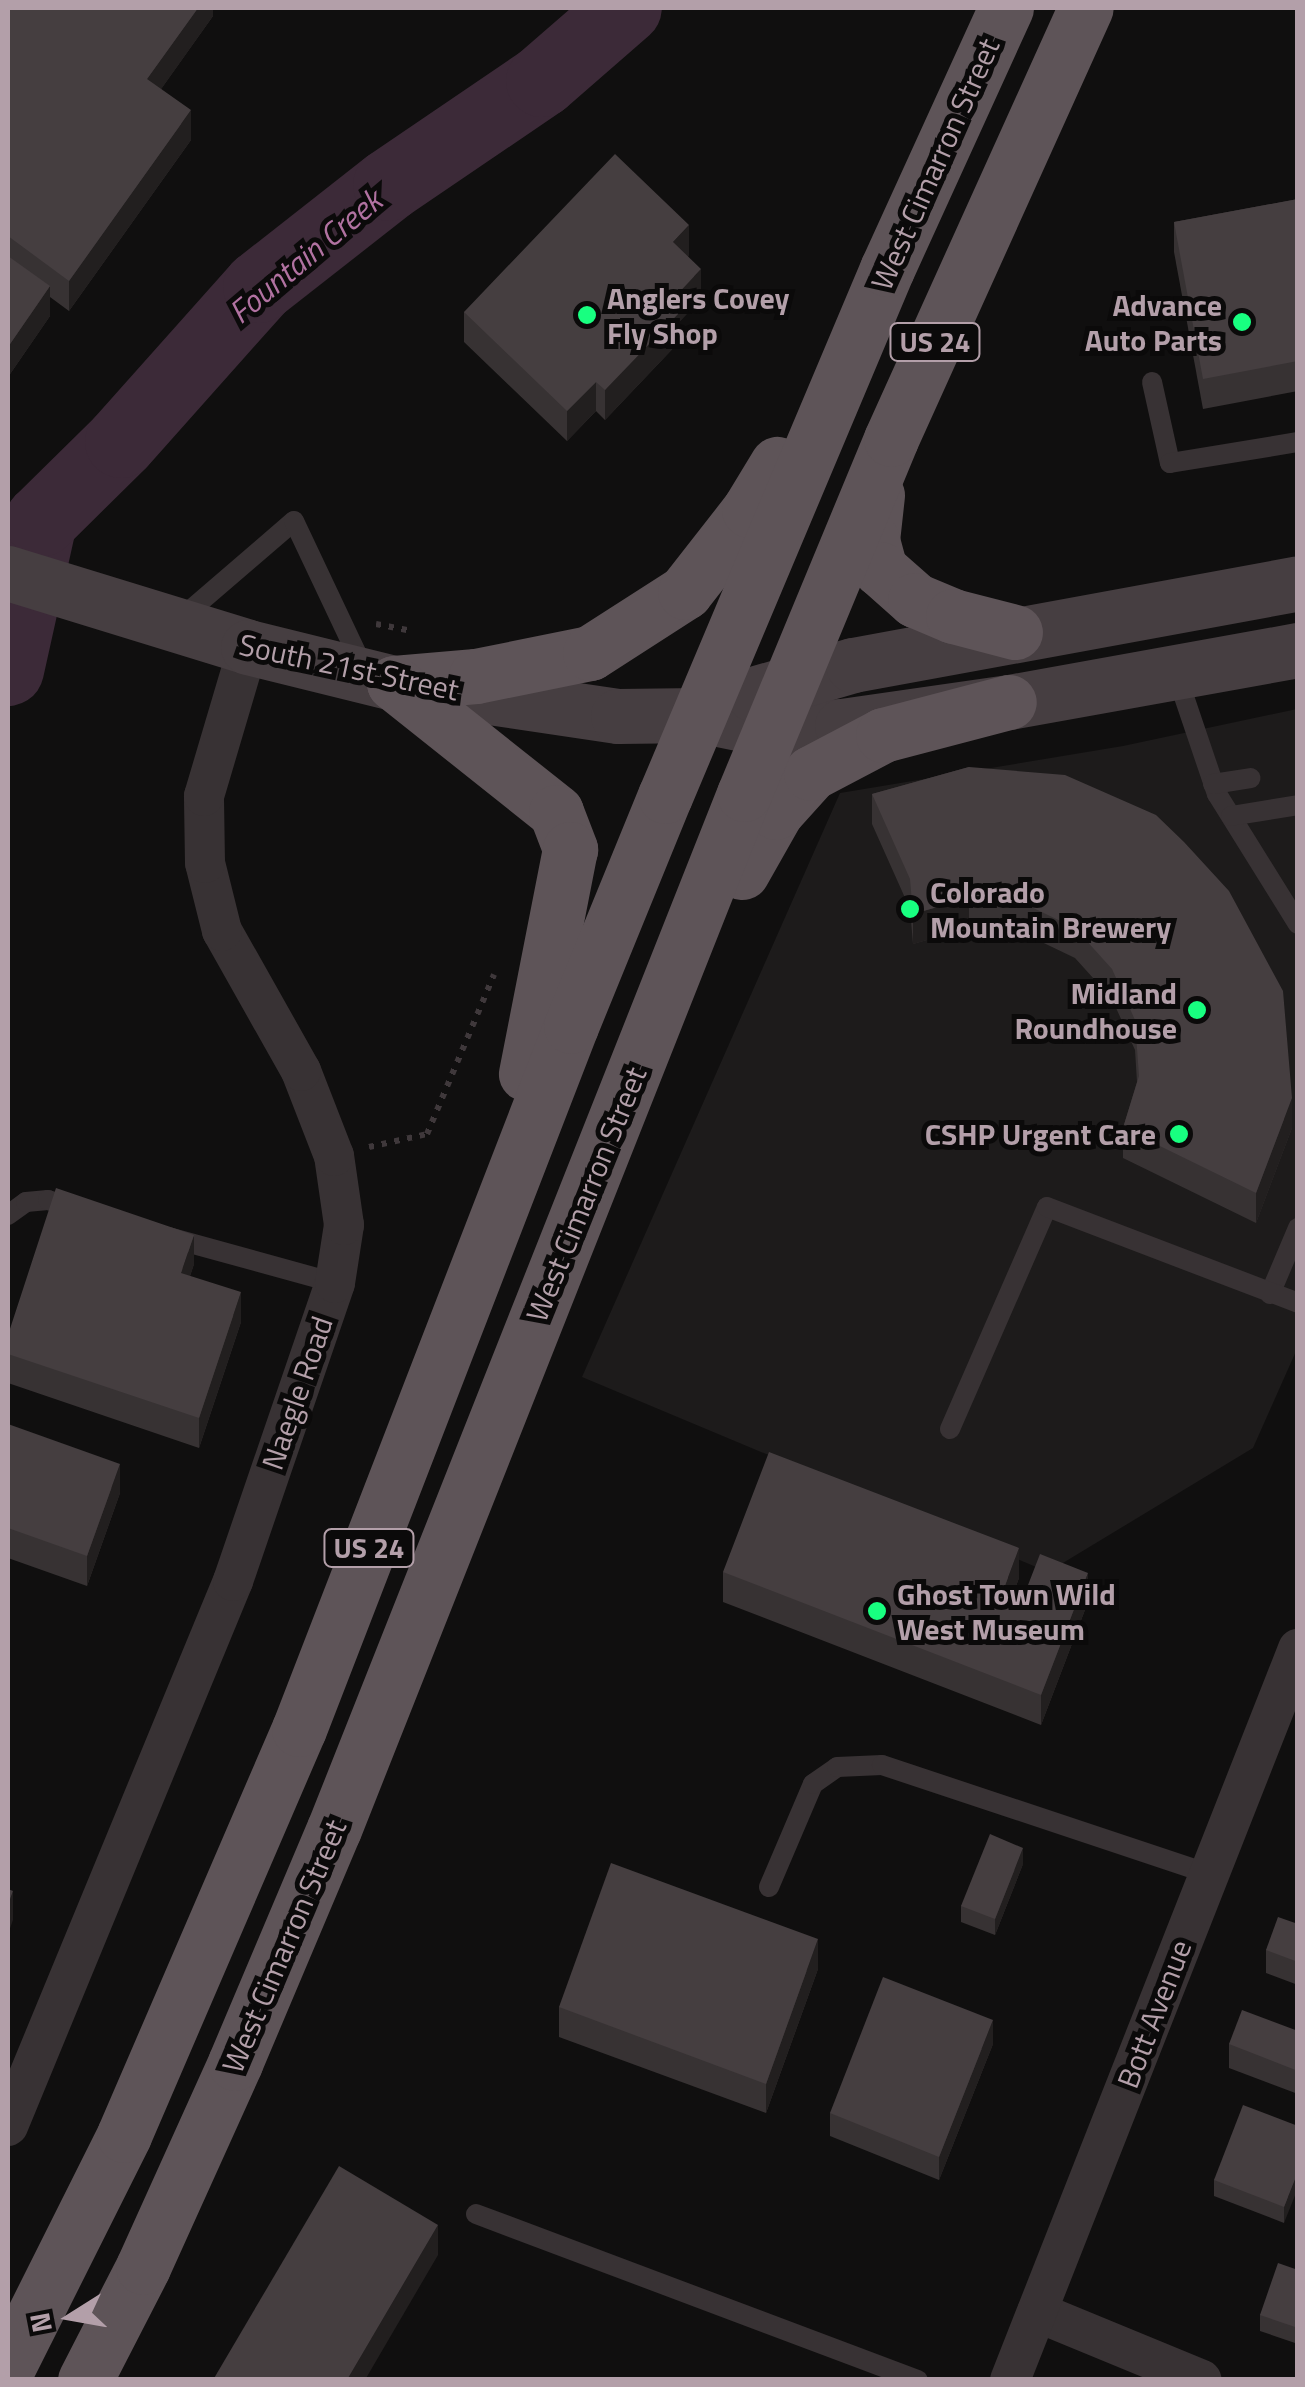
<!DOCTYPE html>
<style>
body{margin:0}
#map{position:relative;width:1305px;height:2387px;overflow:hidden;background:#100f0f;font-family:"Titillium Web",sans-serif}
div>[style]{position:absolute}
[style*='--x']{left:calc(var(--x)*1px);top:calc(var(--y)*1px);width:calc(var(--w)*1px);rotate:calc(var(--a)*1deg)}
.built>*{inset:0;background:#1d1b1b}
.river>*{height:72px;margin:-36px;padding:0 36px;transform-origin:36px;border-radius:36px;background:#3c2a38}
.path>*{height:6px;margin-top:-3px;transform-origin:0;background:repeating-linear-gradient(90deg,#3f383b 0 5px,transparent 0 13px)}
.service>*{height:20px;margin:-10px;padding:0 10px;transform-origin:10px;border-radius:10px;background:#383234}
.minor>*{height:40px;margin:-20px;padding:0 20px;transform-origin:20px;border-radius:20px;background:#383234}
.secondary>*{height:55px;margin:-27.5px;padding:0 27.5px;transform-origin:27.5px;border-radius:27.5px;background:#463e41}
.trunk>*{height:55px;margin:-27.5px;padding:0 27.5px;transform-origin:27.5px;border-radius:27.5px;background:#5e5458}
.wall>*{inset:0;background:#373233}
.shaded-wall>*{inset:0;background:#221f1f}
.building>*{inset:0;background:#453e40}
.dots>*{width:28px;height:28px;translate:-50% -50%;box-sizing:border-box;border:5px solid #0b0a0a;border-radius:50%}
span{translate:-50% -50%;white-space:nowrap;text-align:center;line-height:1.15;-webkit-text-stroke:10px #0b0a0a;paint-order:stroke}
.shield-label span{padding:2px 8px;background:#0b0a0a;border:2px solid;border-radius:8px;-webkit-text-stroke-width:0}
.shield-label{font-size:28px;color:#b39fa9;font-weight:700}
.street-label{font-size:30px;color:#b39fa9}
.poi-label{font-size:30px;color:#b39fa9;font-weight:700}
.left{translate:0 -50%;text-align:left}
.right{translate:-100% -50%;text-align:right}
.water-label{font-size:32px;color:#b172a1;font-style:italic}
.frame{position:absolute;inset:0;border:10px solid #b39fa9;pointer-events:none}
.north{position:absolute;left:20px;top:2267px;width:100px;height:100px;-webkit-text-stroke:8px #0b0a0a;paint-order:stroke;rotate:259deg;font-size:28px;font-weight:700;line-height:40px;text-align:center;color:#b39fa9}
.north::after{content:'';display:block;margin:auto;width:35px;height:45px;background:#b39fa9;clip-path:polygon(50% 0,100% 100%,50% 72%,0 100%)}
</style>
<div id="map">
<div class="built">
<div style="clip-path:polygon(1297px 709px,1297px 1349px,1253px 1448px,1048px 1572px,582px 1377px,840px 793px,1123px 746px)"></div>
</div>
<div class="river">
<div style="--x:8;--y:670;--w:153;--a:-77.5"></div>
<div style="--x:41;--y:521;--w:112;--a:-44.6"></div>
<div style="--x:121;--y:442;--w:208;--a:-48.3"></div>
<div style="--x:259;--y:287;--w:165;--a:-38.1"></div>
<div style="--x:389;--y:185;--w:185;--a:-34.2"></div>
<div style="--x:542;--y:81;--w:111;--a:-41"></div>
</div>
<div class="path">
<div style="--x:376;--y:624;--w:38;--a:11"></div>
<div style="--x:369;--y:1147;--w:59;--a:-12.6"></div>
<div style="--x:427;--y:1134;--w:173;--a:-67.2"></div>
</div>
<div class="service">
<div style="--x:1152;--y:382;--w:83;--a:77.5"></div>
<div style="--x:1170;--y:463;--w:130;--a:-9.3"></div>
<div style="--x:180;--y:619;--w:150;--a:-40.7"></div>
<div style="--x:294;--y:521;--w:159;--a:64.7"></div>
<div style="--x:1177;--y:676;--w:125;--a:71.3"></div>
<div style="--x:1217;--y:794;--w:153;--a:58.1"></div>
<div style="--x:1213;--y:784;--w:38;--a:-9"></div>
<div style="--x:1231;--y:816;--w:68;--a:-9.3"></div>
<div style="--x:8;--y:1215;--w:22;--a:-36"></div>
<div style="--x:26;--y:1202;--w:22;--a:-5"></div>
<div style="--x:48;--y:1200;--w:31;--a:17"></div>
<div style="--x:168;--y:1237;--w:173;--a:15.4"></div>
<div style="--x:1270;--y:1294;--w:72;--a:-67"></div>
<div style="--x:950;--y:1429;--w:242;--a:-66.4"></div>
<div style="--x:1047;--y:1207;--w:269;--a:20.9"></div>
<div style="--x:769;--y:1887;--w:112;--a:-66.9"></div>
<div style="--x:813;--y:1784;--w:29;--a:-35"></div>
<div style="--x:837;--y:1767;--w:45;--a:-2.5"></div>
<div style="--x:882;--y:1765;--w:345;--a:18.4"></div>
<div style="--x:476;--y:2214;--w:472;--a:20.6"></div>
</div>
<div class="minor">
<div style="--x:8;--y:2126;--w:590;--a:-67.57"></div>
<div style="--x:233;--y:1581;--w:315;--a:-71.1"></div>
<div style="--x:335;--y:1283;--w:59;--a:-81.2"></div>
<div style="--x:344;--y:1225;--w:70;--a:-98.2"></div>
<div style="--x:334;--y:1156;--w:91;--a:-111.2"></div>
<div style="--x:301;--y:1071;--w:161;--a:-119.4"></div>
<div style="--x:222;--y:931;--w:70;--a:-104"></div>
<div style="--x:205;--y:863;--w:67;--a:-90.9"></div>
<div style="--x:204;--y:796;--w:155;--a:-73.5"></div>
<div style="--x:1037;--y:2312;--w:178;--a:22.4"></div>
<div style="--x:1010;--y:2380;--w:786;--a:-68.5"></div>
</div>
<div class="secondary">
<div style="--x:8;--y:573;--w:251;--a:17.1"></div>
<div style="--x:248;--y:647;--w:150;--a:13.9"></div>
<div style="--x:394;--y:683;--w:226;--a:8.4"></div>
<div style="--x:618;--y:716;--w:81;--a:-0.7"></div>
<div style="--x:699;--y:715;--w:76;--a:11.5"></div>
<div style="--x:773;--y:730;--w:69;--a:-3.3"></div>
<div style="--x:842;--y:726;--w:169;--a:-8.2"></div>
<div style="--x:1009;--y:702;--w:294;--a:-10.2"></div>
<div style="--x:753;--y:694;--w:104;--a:-16.2"></div>
<div style="--x:853;--y:665;--w:452;--a:-10.4"></div>
</div>
<div class="trunk">
<div style="--x:877;--y:495;--w:45;--a:96.3"></div>
<div style="--x:872;--y:540;--w:30;--a:75"></div>
<div style="--x:880;--y:569;--w:47;--a:41.5"></div>
<div style="--x:915;--y:600;--w:41;--a:22.8"></div>
<div style="--x:953;--y:616;--w:64;--a:14.5"></div>
<div style="--x:394;--y:683;--w:82;--a:-4.9"></div>
<div style="--x:476;--y:676;--w:116;--a:-11.4"></div>
<div style="--x:590;--y:653;--w:113;--a:-32.7"></div>
<div style="--x:685;--y:592;--w:104;--a:-52"></div>
<div style="--x:749;--y:510;--w:54;--a:-58.7"></div>
<div style="--x:394;--y:683;--w:207;--a:38.5"></div>
<div style="--x:556;--y:812;--w:40;--a:69"></div>
<div style="--x:570;--y:849;--w:229;--a:101.1"></div>
<div style="--x:742;--y:872;--w:69;--a:-60.5"></div>
<div style="--x:776;--y:812;--w:52;--a:-48.1"></div>
<div style="--x:811;--y:773;--w:81;--a:-27.8"></div>
<div style="--x:883;--y:735;--w:130;--a:-14.7"></div>
<div style="--x:8;--y:2367;--w:259;--a:-63.4"></div>
<div style="--x:124;--y:2135;--w:442;--a:-66.7"></div>
<div style="--x:299;--y:1729;--w:754;--a:-68.85"></div>
<div style="--x:571;--y:1026;--w:248;--a:-67.8"></div>
<div style="--x:665;--y:796;--w:572;--a:-67.16"></div>
<div style="--x:887;--y:269;--w:287;--a:-65.5"></div>
<div style="--x:85;--y:2380;--w:127;--a:-62.8"></div>
<div style="--x:143;--y:2267;--w:224;--a:-65.7"></div>
<div style="--x:235;--y:2063;--w:254;--a:-67.1"></div>
<div style="--x:334;--y:1829;--w:1113;--a:-68.39"></div>
<div style="--x:744;--y:794;--w:384;--a:-67.5"></div>
<div style="--x:891;--y:439;--w:473;--a:-65.7"></div>
</div>
<div class="wall">
<div style="clip-path:polygon(8px 8px,213px 8px,213px 16px,161px 89px,191px 140px,69px 311px,50px 297px,50px 316px,8px 377px)"></div>
<div style="clip-path:polygon(1298px 199px,1298px 391px,1203px 409px,1174px 252px,1174px 222px)"></div>
<div style="clip-path:polygon(689px 255px,688px 256px,701px 299px,680px 321px,680px 341px,605px 420px,596px 411px,567px 441px,464px 342px,464px 312px)"></div>
<div style="clip-path:polygon(969px 767px,1292px 1128px,1256px 1223px,1123px 1158px,1123px 1128px,1137px 1082px,1135px 1050px,1112px 999px,1075px 958px,1025px 934px,969px 928px,913px 944px,910px 909px,872px 824px,872px 794px)"></div>
<div style="clip-path:polygon(194px 1264px,190px 1276px,241px 1322px,199px 1448px,8px 1383px,8px 1335px)"></div>
<div style="clip-path:polygon(8px 1424px,120px 1493px,87px 1586px,8px 1558px)"></div>
<div style="clip-path:polygon(723px 1572px,1019px 1578px,1013px 1594px,1023px 1598px,1088px 1602px,1041px 1725px,723px 1602px)"></div>
<div style="clip-path:polygon(1023px 1864px,995px 1935px,961px 1922px,961px 1906px)"></div>
<div style="clip-path:polygon(1298px 1924px,1298px 1985px,1266px 1973px,1266px 1950px)"></div>
<div style="clip-path:polygon(818px 1969px,766px 2113px,559px 2037px,559px 2007px)"></div>
<div style="clip-path:polygon(1298px 2031px,1298px 2094px,1229px 2068px,1229px 2044px)"></div>
<div style="clip-path:polygon(993px 2044px,939px 2180px,830px 2136px,830px 2113px)"></div>
<div style="clip-path:polygon(1298px 2126px,1284px 2223px,1214px 2196px,1214px 2180px)"></div>
<div style="clip-path:polygon(1298px 2270px,1298px 2344px,1260px 2331px,1260px 2315px)"></div>
</div>
<div class="shaded-wall">
<div style="clip-path:polygon(198px 8px,213px 8px,213px 16px,147px 109px,147px 79px)"></div>
<div style="clip-path:polygon(191px 110px,191px 140px,69px 311px,69px 281px)"></div>
<div style="clip-path:polygon(689px 225px,689px 255px,673px 272px,673px 242px)"></div>
<div style="clip-path:polygon(701px 269px,701px 299px,680px 321px,680px 341px,605px 420px,605px 390px,670px 302px)"></div>
<div style="clip-path:polygon(50px 286px,50px 316px,8px 377px,8px 347px)"></div>
<div style="clip-path:polygon(596px 382px,596px 411px,567px 441px,567px 411px)"></div>
<div style="clip-path:polygon(969px 898px,969px 928px,913px 944px,913px 914px)"></div>
<div style="clip-path:polygon(1292px 1098px,1292px 1128px,1256px 1223px,1256px 1193px)"></div>
<div style="clip-path:polygon(194px 1235px,194px 1264px,181px 1303px,181px 1273px)"></div>
<div style="clip-path:polygon(241px 1292px,241px 1322px,199px 1448px,199px 1418px)"></div>
<div style="clip-path:polygon(120px 1464px,120px 1493px,87px 1586px,87px 1556px)"></div>
<div style="clip-path:polygon(1019px 1548px,1019px 1578px,1003px 1620px,1003px 1591px)"></div>
<div style="clip-path:polygon(1088px 1573px,1088px 1602px,1041px 1725px,1041px 1695px)"></div>
<div style="clip-path:polygon(1023px 1848px,1023px 1864px,995px 1935px,995px 1919px)"></div>
<div style="clip-path:polygon(13px 1891px,13px 1920px,8px 1934px,8px 1905px)"></div>
<div style="clip-path:polygon(818px 1939px,818px 1969px,766px 2113px,766px 2084px)"></div>
<div style="clip-path:polygon(993px 2020px,993px 2044px,939px 2180px,939px 2157px)"></div>
<div style="clip-path:polygon(1298px 2172px,1298px 2188px,1284px 2223px,1284px 2207px)"></div>
<div style="clip-path:polygon(438px 2225px,438px 2255px,365px 2380px,347px 2380px)"></div>
</div>
<div class="building">
<div style="clip-path:polygon(10px 8px,198px 8px,147px 79px,191px 110px,69px 281px,8px 236px,8px 11px)"></div>
<div style="clip-path:polygon(615px 154px,689px 225px,673px 242px,701px 269px,670px 302px,680px 312px,605px 390px,596px 382px,567px 411px,464px 312px)"></div>
<div style="clip-path:polygon(1298px 199px,1298px 361px,1203px 379px,1174px 222px)"></div>
<div style="clip-path:polygon(8px 256px,50px 286px,8px 347px)"></div>
<div style="clip-path:polygon(969px 767px,1065px 775px,1156px 815px,1184px 842px,1229px 891px,1283px 991px,1292px 1098px,1256px 1193px,1123px 1128px,1139px 1076px,1135px 1020px,1112px 969px,1075px 928px,1025px 904px,969px 898px,913px 914px,910px 879px,872px 794px)"></div>
<div style="clip-path:polygon(56px 1188px,194px 1235px,181px 1273px,241px 1292px,199px 1418px,8px 1354px,8px 1335px)"></div>
<div style="clip-path:polygon(8px 1424px,120px 1464px,87px 1556px,8px 1528px)"></div>
<div style="clip-path:polygon(769px 1452px,1019px 1548px,1003px 1591px,1023px 1598px,1040px 1554px,1088px 1573px,1041px 1695px,723px 1572px)"></div>
<div style="clip-path:polygon(990px 1834px,1023px 1848px,995px 1919px,961px 1906px)"></div>
<div style="clip-path:polygon(611px 1863px,818px 1939px,766px 2084px,559px 2007px)"></div>
<div style="clip-path:polygon(8px 1889px,13px 1891px,8px 1905px)"></div>
<div style="clip-path:polygon(1278px 1917px,1298px 1924px,1298px 1962px,1266px 1950px)"></div>
<div style="clip-path:polygon(883px 1977px,993px 2020px,939px 2157px,830px 2113px)"></div>
<div style="clip-path:polygon(1242px 2010px,1298px 2031px,1298px 2071px,1229px 2044px)"></div>
<div style="clip-path:polygon(1243px 2105px,1298px 2126px,1298px 2172px,1284px 2207px,1214px 2180px)"></div>
<div style="clip-path:polygon(339px 2166px,438px 2225px,347px 2380px,213px 2380px)"></div>
<div style="clip-path:polygon(1278px 2263px,1298px 2270px,1298px 2328px,1260px 2315px)"></div>
</div>
<div class="dots">
<div style="left:587px;top:315px;background:#18ff80"></div>
<div style="left:1242px;top:322px;background:#18ff80"></div>
<div style="left:910px;top:909px;background:#18ff80"></div>
<div style="left:1197px;top:1010px;background:#18ff80"></div>
<div style="left:1179px;top:1134px;background:#18ff80"></div>
<div style="left:877px;top:1611px;background:#18ff80"></div>
</div>
<div class="shield-label">
<span style="left:935px;top:342px">US 24</span>
<span style="left:369px;top:1548px">US 24</span>
</div>
<div class="street-label">
<span style="left:935px;top:164px;rotate:-66deg">West Cimarron Street</span>
<span style="left:349px;top:667px;rotate:12deg">South 21st Street</span>
<span style="left:586px;top:1194px;rotate:-68deg">West Cimarron Street</span>
<span style="left:297px;top:1393px;rotate:-71deg">Naegle Road</span>
<span style="left:284px;top:1946px;rotate:-67deg">West Cimarron Street</span>
<span style="left:1154px;top:2014px;rotate:-69deg">Bott Avenue</span>
</div>
<div class="poi-label">
<span class="left" style="left:607px;top:315px">Anglers Covey<br>Fly Shop</span>
<span class="right" style="left:1222px;top:322px">Advance<br>Auto Parts</span>
<span class="left" style="left:930px;top:909px">Colorado<br>Mountain Brewery</span>
<span class="right" style="left:1177px;top:1010px">Midland<br>Roundhouse</span>
<span class="right" style="left:1156px;top:1134px">CSHP Urgent Care</span>
<span class="left" style="left:897px;top:1611px">Ghost Town Wild<br>West Museum</span>
</div>
<div class="water-label">
<span style="left:305px;top:256px;rotate:-40deg">Fountain Creek</span>
</div>
<div class="frame"></div>
<div class="north">N</div>
</div>
